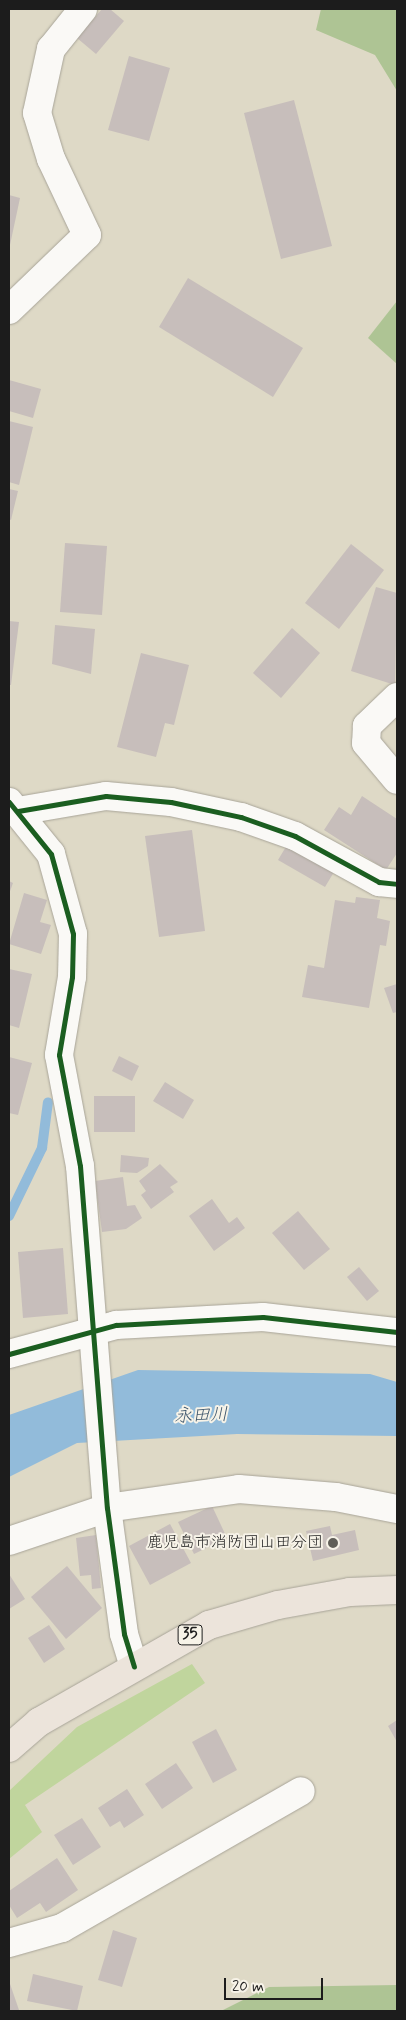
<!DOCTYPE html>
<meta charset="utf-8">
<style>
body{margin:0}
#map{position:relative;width:406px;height:2020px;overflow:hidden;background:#ded9c6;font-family:Mynerve,"Klee One",sans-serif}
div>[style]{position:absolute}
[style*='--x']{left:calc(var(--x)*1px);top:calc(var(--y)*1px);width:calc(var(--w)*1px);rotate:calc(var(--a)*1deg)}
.green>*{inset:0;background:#c0d59d}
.forest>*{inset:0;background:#aec494}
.water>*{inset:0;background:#92bbda}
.stream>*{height:10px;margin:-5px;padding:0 5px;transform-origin:5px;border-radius:5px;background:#92bbda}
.building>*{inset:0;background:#c7bebb}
.roads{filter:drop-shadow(0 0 1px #a8a498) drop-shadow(0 0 1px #a8a498)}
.minor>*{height:28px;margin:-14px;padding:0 14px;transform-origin:14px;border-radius:14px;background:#faf9f6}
.major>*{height:28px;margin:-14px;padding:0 14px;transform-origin:14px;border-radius:14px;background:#ece4db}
.cycleway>*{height:5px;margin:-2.5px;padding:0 2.5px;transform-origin:2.5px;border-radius:2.5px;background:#1b5e20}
.dots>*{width:14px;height:14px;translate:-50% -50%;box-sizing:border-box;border:2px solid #f7f3e8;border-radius:50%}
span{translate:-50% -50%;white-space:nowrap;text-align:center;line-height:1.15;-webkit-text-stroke:4px #f7f3e8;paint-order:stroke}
.shield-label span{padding:1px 4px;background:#f7f3e8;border:1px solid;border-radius:4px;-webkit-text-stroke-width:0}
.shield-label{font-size:15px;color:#1c1c1c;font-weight:700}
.poi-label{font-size:16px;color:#1c1c1c}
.right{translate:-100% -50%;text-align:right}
.water-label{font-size:18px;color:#3e566c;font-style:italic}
.frame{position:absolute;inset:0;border:10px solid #1c1c1c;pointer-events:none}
.scale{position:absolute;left:224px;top:1978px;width:99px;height:22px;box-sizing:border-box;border:2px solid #1c1c1c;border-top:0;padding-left:6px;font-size:15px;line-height:18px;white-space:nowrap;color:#1c1c1c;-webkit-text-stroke:4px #f7f3e8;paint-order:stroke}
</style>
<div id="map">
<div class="green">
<div style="clip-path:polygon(192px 1664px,205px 1683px,25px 1805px,42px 1832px,9px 1859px,9px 1791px,77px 1727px)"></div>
</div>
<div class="forest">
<div style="clip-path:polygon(321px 9px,397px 9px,397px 91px,375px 55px,316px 30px)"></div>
<div style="clip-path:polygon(397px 301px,397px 364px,368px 338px)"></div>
<div style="clip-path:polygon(397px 1985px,397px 2011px,221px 2011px,269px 1987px)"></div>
</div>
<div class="water">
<div style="clip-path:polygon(138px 1370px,370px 1374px,397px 1382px,397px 1436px,237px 1434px,77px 1443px,9px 1477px,9px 1415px)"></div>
</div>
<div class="stream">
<div style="--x:9;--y:1216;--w:76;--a:-64.1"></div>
<div style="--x:42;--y:1148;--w:46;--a:-82.6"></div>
</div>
<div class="building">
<div style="clip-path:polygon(102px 9px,110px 9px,124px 21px,96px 54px,77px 38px)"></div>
<div style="clip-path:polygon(129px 56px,170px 68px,149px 141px,108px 130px)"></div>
<div style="clip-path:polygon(294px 100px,332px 246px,281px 259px,244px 113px)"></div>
<div style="clip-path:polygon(9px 195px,20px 198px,10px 245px,9px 245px)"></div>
<div style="clip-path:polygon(188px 278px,303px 348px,273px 397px,159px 327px)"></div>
<div style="clip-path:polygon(9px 380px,41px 389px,33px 418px,9px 411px)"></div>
<div style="clip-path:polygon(9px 421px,33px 427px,19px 485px,9px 482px)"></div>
<div style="clip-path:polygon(9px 489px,18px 491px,11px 520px,9px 519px)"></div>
<div style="clip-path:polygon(65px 543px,107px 546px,102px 615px,60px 612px)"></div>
<div style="clip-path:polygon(351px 544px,384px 570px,339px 629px,305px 603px)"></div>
<div style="clip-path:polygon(376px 587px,397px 593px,395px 685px,351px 671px)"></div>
<div style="clip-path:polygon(9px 621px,19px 622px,11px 685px,9px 685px)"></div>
<div style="clip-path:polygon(55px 625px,95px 629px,91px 674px,52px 664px)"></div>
<div style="clip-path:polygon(292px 628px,320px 653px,281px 698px,253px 673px)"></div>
<div style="clip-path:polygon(141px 653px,189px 665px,174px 725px,165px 723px,156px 757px,117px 747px)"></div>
<div style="clip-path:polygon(362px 796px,397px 819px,397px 853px,386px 870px,324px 830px,339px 807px,351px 815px)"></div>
<div style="clip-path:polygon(192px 830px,205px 931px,159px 937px,145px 836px)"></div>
<div style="clip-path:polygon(287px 845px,334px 872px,325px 887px,278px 860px)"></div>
<div style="clip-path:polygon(9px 881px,13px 883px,9px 894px)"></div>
<div style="clip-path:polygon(24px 893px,47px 900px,40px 922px,51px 925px,41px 954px,9px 944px)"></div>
<div style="clip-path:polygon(356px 897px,380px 900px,377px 918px,390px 921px,386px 946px,380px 945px,369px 1008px,302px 997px,308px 965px,324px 968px,335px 900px,355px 903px)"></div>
<div style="clip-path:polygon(9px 969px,32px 974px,19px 1028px,9px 1025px)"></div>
<div style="clip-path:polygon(397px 984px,397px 1012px,393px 1013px,384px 988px)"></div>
<div style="clip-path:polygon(119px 1056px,139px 1066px,132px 1081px,112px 1071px)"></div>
<div style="clip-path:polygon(9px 1057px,32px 1063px,18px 1115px,9px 1113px)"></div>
<div style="clip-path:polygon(165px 1082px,194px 1100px,183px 1119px,153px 1101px)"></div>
<div style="clip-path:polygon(94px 1096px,135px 1096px,135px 1132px,94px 1132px)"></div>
<div style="clip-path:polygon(121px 1155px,149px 1158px,148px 1166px,137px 1173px,120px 1172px)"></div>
<div style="clip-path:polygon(160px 1164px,178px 1182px,170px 1187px,174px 1192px,151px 1209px,141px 1195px,146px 1191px,139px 1181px)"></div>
<div style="clip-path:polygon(123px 1177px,127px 1206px,135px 1205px,142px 1218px,126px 1229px,102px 1232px,95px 1181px)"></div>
<div style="clip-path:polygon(212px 1199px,229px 1223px,237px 1217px,245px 1228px,214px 1251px,189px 1216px)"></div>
<div style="clip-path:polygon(298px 1211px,330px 1249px,304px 1270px,272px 1233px)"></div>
<div style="clip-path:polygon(63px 1248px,68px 1314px,23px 1318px,18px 1252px)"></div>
<div style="clip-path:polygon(359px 1267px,379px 1291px,367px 1301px,347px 1277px)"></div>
<div style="clip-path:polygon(212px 1506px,227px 1538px,194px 1554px,178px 1522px)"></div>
<div style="clip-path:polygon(170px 1524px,191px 1563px,150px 1585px,129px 1546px)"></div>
<div style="clip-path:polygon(330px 1526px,332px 1535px,355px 1530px,359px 1550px,313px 1561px,306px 1531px)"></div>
<div style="clip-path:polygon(96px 1535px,101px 1588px,92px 1589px,91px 1575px,80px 1576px,76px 1538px)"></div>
<div style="clip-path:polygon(67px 1566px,102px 1608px,66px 1639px,31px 1597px)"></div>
<div style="clip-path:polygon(9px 1574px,25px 1599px,9px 1609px)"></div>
<div style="clip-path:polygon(49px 1625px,65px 1649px,44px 1663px,28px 1638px)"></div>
<div style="clip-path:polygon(397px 1720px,397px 1742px,388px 1726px)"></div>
<div style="clip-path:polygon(216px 1729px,237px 1770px,213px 1783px,192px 1742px)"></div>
<div style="clip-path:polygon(176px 1763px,193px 1788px,162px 1809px,145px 1784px)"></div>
<div style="clip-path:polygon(127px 1789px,144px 1815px,124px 1828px,120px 1821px,110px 1827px,98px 1808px)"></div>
<div style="clip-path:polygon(82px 1818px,101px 1847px,73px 1865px,54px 1835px)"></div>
<div style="clip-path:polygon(57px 1858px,78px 1890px,46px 1912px,40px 1903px,17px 1918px,9px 1905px,9px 1891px)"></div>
<div style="clip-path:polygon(113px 1930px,137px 1938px,122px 1987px,98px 1980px)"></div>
<div style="clip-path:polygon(33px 1974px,83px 1986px,77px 2011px,27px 2001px)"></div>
<div style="clip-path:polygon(9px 1981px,19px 2010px,16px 2011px,9px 2011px)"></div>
</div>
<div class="roads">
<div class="minor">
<div style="--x:9;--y:310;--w:108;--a:-43.9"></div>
<div style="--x:87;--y:235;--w:84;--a:-115.3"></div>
<div style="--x:51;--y:159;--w:48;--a:-106.9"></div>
<div style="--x:37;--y:113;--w:66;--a:-77.7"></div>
<div style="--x:51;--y:49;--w:51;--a:-51.3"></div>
<div style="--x:397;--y:697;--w:42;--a:136"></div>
<div style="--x:367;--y:726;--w:17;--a:93"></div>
<div style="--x:366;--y:743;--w:48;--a:50"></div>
<div style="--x:9;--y:802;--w:67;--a:51.1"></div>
<div style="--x:51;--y:854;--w:83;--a:74.6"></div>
<div style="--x:73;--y:934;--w:43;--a:91.3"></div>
<div style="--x:72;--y:977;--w:79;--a:99.5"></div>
<div style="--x:59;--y:1055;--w:113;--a:79.3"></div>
<div style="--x:80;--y:1166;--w:343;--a:85.5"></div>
<div style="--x:107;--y:1508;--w:127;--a:82.3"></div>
<div style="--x:124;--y:1634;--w:34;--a:73"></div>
<div style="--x:18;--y:811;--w:89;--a:-9.7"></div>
<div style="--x:106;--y:796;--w:65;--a:5.3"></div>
<div style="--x:171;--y:802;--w:72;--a:12.1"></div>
<div style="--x:241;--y:817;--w:57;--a:19.4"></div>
<div style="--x:295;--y:836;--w:96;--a:28.7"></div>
<div style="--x:379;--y:882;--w:18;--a:6"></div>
<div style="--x:9;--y:1354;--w:111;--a:-15.2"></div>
<div style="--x:116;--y:1325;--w:147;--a:-3.1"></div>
<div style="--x:263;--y:1317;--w:135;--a:6.4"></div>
<div style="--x:9;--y:1541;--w:103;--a:-18.6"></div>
<div style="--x:107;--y:1508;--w:133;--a:-8.2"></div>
<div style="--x:239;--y:1489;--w:97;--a:4.7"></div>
<div style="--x:336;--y:1497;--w:62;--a:11.1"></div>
<div style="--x:9;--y:1943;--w:55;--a:-15.8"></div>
<div style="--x:62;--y:1928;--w:275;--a:-29.8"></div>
</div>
<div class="major">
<div style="--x:9;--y:1748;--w:40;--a:-41"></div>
<div style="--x:39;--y:1722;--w:196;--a:-29.7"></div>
<div style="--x:209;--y:1625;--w:72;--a:-16.2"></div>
<div style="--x:278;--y:1605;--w:73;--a:-10.2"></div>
<div style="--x:350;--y:1592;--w:47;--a:-2.4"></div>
</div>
</div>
<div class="cycleway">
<div style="--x:9;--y:802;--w:67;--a:51.1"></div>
<div style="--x:51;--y:854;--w:83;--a:74.6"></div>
<div style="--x:73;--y:934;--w:43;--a:91.3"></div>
<div style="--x:72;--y:977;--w:79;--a:99.5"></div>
<div style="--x:59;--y:1055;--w:113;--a:79.3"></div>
<div style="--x:80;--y:1166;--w:343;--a:85.5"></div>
<div style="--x:107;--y:1508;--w:127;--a:82.3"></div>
<div style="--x:124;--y:1634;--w:34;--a:73"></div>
<div style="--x:18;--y:811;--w:89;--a:-9.7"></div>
<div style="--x:106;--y:796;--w:65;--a:5.3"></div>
<div style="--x:171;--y:802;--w:72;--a:12.1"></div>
<div style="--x:241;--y:817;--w:57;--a:19.4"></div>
<div style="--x:295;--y:836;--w:96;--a:28.7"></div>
<div style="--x:379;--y:882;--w:18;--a:6"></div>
<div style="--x:9;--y:1354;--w:111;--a:-15.2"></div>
<div style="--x:116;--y:1325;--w:147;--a:-3.1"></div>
<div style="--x:263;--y:1317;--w:135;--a:6.4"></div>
</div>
<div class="dots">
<div style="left:333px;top:1543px;background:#605e58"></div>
</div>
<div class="shield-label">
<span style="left:190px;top:1635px">35</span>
</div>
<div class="poi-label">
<span class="right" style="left:323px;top:1543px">鹿児島市消防団山田分団</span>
</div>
<div class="water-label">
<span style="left:201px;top:1416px;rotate:-2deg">永田川</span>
</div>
<div class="frame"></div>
<div class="scale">20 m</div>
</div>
